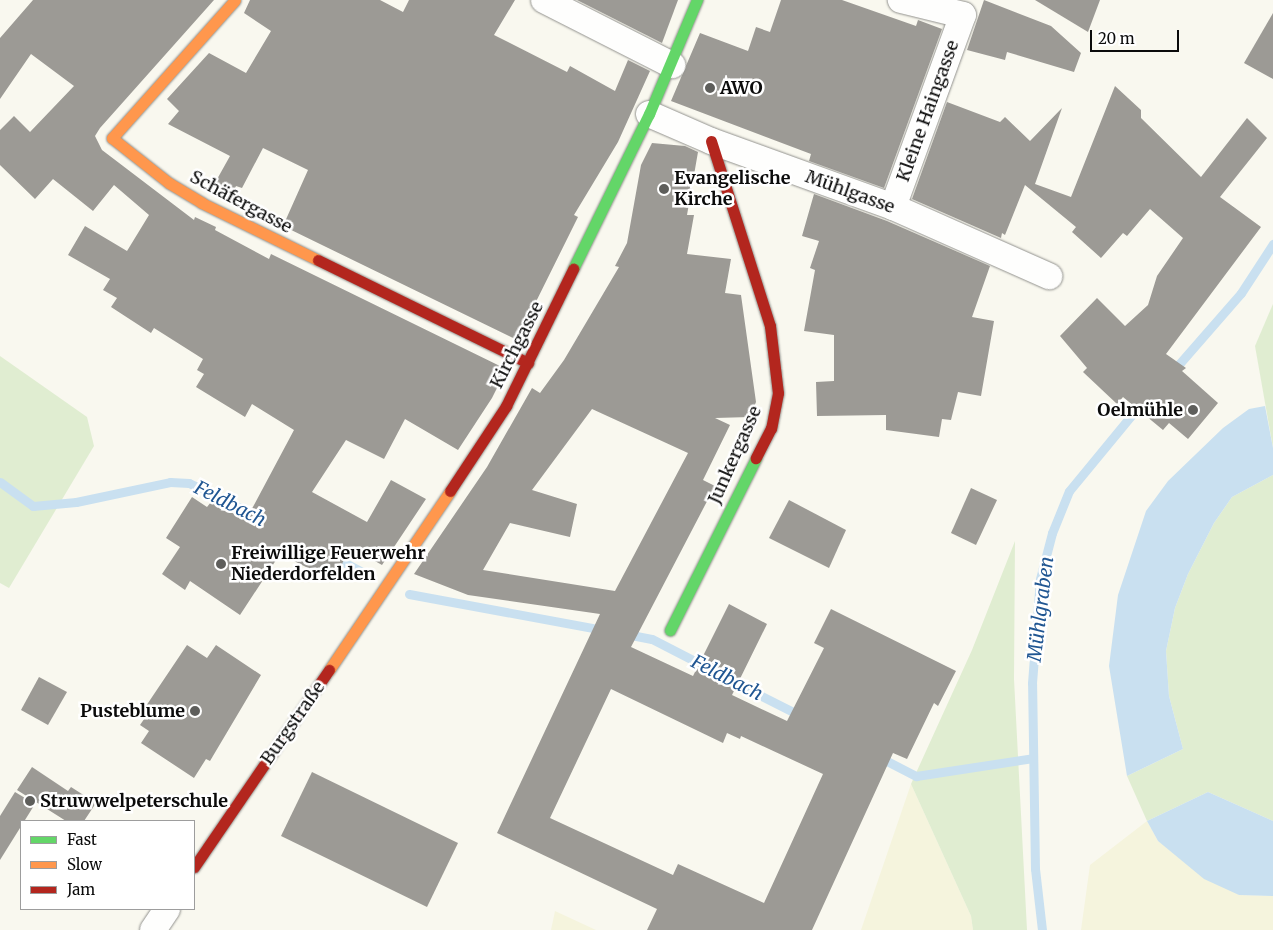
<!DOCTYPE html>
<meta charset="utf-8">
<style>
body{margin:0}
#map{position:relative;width:1273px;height:930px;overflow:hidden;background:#f9f8ef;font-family:Merriweather,serif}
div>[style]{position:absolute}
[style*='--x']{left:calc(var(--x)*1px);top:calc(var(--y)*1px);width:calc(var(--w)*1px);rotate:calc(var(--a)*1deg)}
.farmland>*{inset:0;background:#f5f4dd}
.green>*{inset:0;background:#e0edd1}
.water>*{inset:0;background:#c9e0f0}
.stream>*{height:9px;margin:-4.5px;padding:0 4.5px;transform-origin:4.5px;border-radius:4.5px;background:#c9e0f0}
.building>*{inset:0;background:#9c9a95}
.roads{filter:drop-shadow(0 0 1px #92928e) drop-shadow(0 0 1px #92928e)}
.street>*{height:26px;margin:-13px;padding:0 13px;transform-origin:13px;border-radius:13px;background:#fefefd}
.fast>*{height:11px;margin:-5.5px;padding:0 5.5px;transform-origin:5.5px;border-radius:5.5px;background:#63d668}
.slow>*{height:11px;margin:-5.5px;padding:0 5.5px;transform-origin:5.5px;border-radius:5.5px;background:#ff974d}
.jam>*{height:11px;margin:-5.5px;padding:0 5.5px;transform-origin:5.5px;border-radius:5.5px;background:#b3261e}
.dots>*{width:14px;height:14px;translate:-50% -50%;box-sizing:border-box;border:2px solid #fff;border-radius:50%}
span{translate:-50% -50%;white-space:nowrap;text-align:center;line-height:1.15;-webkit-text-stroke:5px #fff;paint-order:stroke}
.poi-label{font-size:18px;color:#0b0b0b;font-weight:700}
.left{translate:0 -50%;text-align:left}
.right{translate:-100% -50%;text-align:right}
.street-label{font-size:18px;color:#0b0b0b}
.water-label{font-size:19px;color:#205692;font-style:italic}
.legend{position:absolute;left:20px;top:820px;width:175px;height:90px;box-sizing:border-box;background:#fff;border:1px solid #9d9d9d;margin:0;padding:6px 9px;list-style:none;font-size:15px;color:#0b0b0b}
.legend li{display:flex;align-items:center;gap:10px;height:25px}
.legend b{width:25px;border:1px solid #9d9d9d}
.scale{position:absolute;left:1090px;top:30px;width:89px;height:22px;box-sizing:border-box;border:2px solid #0b0b0b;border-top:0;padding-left:6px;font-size:15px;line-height:18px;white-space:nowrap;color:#0b0b0b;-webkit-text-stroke:4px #fff;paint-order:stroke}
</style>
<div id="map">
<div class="farmland">
<div style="clip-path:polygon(911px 784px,971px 916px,973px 930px,861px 930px)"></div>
<div style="clip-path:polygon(1147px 821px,1158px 841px,1239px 895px,1273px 896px,1273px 930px,1081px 930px,1090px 865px)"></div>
<div style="clip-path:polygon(555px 911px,596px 930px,551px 930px)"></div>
</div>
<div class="green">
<div style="clip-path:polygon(1273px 304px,1273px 448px,1255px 346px)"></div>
<div style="clip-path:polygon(0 356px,87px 417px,94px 446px,9px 588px,0 583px)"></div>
<div style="clip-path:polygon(1273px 475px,1273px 821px,1208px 792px,1147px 821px,1127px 776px,1183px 749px,1169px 696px,1166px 651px,1175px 608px,1188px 574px,1214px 523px,1232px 497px)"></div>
<div style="clip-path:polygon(1015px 541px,1014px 679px,1027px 930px,973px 930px,971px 916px,911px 784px,972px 650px)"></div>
</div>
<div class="water">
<div style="clip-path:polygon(1265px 406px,1273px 448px,1273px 475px,1232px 497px,1214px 523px,1188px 574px,1175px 608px,1166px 651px,1169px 696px,1183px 749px,1127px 776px,1109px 666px,1118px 595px,1146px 511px,1168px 481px,1223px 428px,1249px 409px)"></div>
<div style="clip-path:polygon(1208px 792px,1273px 821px,1273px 896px,1239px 895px,1204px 879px,1158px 841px,1147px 821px)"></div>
</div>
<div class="stream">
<div style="--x:1173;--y:371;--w:103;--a:-48.9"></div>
<div style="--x:1241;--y:293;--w:59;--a:-56.9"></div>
<div style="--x:0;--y:482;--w:41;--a:36"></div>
<div style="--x:33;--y:506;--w:43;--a:-5.3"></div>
<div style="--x:76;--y:502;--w:96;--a:-12"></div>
<div style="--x:170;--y:482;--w:19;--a:3"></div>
<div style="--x:189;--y:483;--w:78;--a:25.9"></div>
<div style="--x:332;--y:556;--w:41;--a:27.8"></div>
<div style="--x:409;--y:594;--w:197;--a:10.5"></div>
<div style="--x:626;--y:634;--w:26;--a:11"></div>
<div style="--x:652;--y:639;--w:65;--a:27.3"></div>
<div style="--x:728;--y:679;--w:82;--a:26.9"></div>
<div style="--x:879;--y:757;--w:42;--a:27.2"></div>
<div style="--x:916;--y:776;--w:118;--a:-8.7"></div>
<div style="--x:1042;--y:930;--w:61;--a:-96.5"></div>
<div style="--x:1035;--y:869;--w:186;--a:-90.9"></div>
<div style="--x:1032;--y:683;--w:104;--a:-85.6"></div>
<div style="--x:1040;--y:579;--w:48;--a:-75.4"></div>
<div style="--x:1052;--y:533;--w:45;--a:-68"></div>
<div style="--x:1069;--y:491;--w:118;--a:-50.5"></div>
</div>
<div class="building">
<div style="clip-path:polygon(33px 0,214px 0,100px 128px,95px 136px,102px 150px,194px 220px,195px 217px,216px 227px,215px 230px,269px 259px,271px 254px,504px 368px,505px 372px,492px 398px,458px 450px,405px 419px,384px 459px,346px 440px,312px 492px,367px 522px,391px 480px,426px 499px,382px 565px,350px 547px,334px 581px,280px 554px,240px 615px,190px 581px,185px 590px,162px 574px,180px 547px,166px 538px,192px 497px,207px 507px,211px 502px,246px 520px,294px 430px,252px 404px,245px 417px,196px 387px,204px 374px,197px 370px,203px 359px,154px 328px,151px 333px,111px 307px,117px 298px,103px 290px,110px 279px,68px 255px,85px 226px,127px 251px,149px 215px,114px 185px,93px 211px,53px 179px,35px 199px,0 165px,0 130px,14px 116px,30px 132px,74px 86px,31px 54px,0 99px,0 38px)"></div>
<div style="clip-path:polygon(250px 0,380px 0,403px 12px,409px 0,515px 0,494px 35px,567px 72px,570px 66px,615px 91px,628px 60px,650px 71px,618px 142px,574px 215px,578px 217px,517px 340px,283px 226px,308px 170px,263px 148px,242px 188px,236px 186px,230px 199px,211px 190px,230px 156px,168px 124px,179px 111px,167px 99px,209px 53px,246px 73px,271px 31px,244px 13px)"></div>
<div style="clip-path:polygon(577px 0,678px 0,662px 43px)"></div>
<div style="clip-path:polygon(781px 0,842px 0,916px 26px,918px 20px,942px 29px,884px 188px,809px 161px,811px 154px,671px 101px,700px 33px,748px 51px,756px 27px,770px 32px)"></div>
<div style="clip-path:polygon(984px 0,1051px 26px,1081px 53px,1074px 72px,1007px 52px,1005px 60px,967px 50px)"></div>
<div style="clip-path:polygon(1035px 0,1100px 0,1088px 32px)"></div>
<div style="clip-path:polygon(1273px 13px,1273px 79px,1244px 63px)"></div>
<div style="clip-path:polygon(1115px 86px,1141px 110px,1141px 118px,1201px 177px,1247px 118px,1267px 138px,1220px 197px,1261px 227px,1166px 354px,1186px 368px,1182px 371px,1218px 403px,1188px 439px,1169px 423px,1163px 430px,1123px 397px,1117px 404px,1083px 372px,1087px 368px,1060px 336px,1097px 298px,1125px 326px,1148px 305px,1157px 276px,1183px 238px,1150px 209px,1127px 236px,1123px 233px,1101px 258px,1072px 232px,1076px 227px,1025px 185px,1005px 235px,1002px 233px,1001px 238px,912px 199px,947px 102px,1000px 122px,1005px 117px,1030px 141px,1062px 108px,1035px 184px,1071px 197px)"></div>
<div style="clip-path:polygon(evenodd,652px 143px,685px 146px,698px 152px,687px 215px,694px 215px,687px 254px,731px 259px,725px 293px,741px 295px,756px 402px,750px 417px,715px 418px,730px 425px,703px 480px,715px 486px,631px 647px,693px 676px,729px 604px,767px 624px,732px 695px,787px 721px,824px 648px,814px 643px,831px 609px,956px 671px,938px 706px,934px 703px,907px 759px,893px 753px,812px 930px,647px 930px,657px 909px,497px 833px,600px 614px,468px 595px,414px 574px,487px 467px,532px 388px,540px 393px,564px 360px,619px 267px,615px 266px,627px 243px,641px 165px,652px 143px,592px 409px,688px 453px,615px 591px,483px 570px,510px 523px,570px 537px,577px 504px,532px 490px,592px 409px,652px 143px,611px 689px,723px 743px,727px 733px,740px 739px,741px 736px,823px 774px,764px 903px,678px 864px,673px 875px,550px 818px,611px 689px)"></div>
<div style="clip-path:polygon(814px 194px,887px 221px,990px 266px,972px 317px,994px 321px,981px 396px,958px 392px,951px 420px,942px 419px,939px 437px,886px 430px,886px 415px,817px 416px,816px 382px,834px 381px,834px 335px,804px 331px,815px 270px,810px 268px,819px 241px,802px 236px)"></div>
<div style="clip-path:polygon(971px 488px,997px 500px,976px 545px,951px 533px)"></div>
<div style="clip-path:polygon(789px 500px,846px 530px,829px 568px,769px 538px)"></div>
<div style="clip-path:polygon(187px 645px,207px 658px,216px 645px,261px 675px,210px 761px,206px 759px,194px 778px,141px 743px,149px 731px,140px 725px,151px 709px,146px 706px)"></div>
<div style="clip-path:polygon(39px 677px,67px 692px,48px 725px,21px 710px)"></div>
<div style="clip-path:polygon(32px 767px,68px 791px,71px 787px,96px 803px,84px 821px,66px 821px,17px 790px)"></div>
<div style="clip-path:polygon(312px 772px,458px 843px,427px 907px,281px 836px)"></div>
<div style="clip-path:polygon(15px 792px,35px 804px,0 860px,0 816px)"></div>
</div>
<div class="roads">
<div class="street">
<div style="--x:544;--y:0;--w:144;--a:26.9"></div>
<div style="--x:649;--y:114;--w:68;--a:23.5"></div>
<div style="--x:711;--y:141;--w:194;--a:19.9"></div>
<div style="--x:893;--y:207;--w:171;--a:23.9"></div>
<div style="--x:893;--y:207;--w:204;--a:-70"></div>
<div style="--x:963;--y:15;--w:64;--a:-166.4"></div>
<div style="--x:153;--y:930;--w:25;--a:-56"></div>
</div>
<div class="fast">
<div style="--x:573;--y:269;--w:173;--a:-63.9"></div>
<div style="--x:649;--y:114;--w:124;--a:-67.2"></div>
<div style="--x:670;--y:630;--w:192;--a:-63.4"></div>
</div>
<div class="slow">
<div style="--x:235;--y:0;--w:185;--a:131.7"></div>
<div style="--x:112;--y:138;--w:73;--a:38.3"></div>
<div style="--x:169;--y:183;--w:39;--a:31"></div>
<div style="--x:202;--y:203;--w:129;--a:26.2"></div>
<div style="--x:329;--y:670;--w:216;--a:-55.9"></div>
</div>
<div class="jam">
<div style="--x:711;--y:141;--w:194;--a:72.3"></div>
<div style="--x:770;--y:326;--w:67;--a:83.2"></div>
<div style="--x:778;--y:393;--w:36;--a:101"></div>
<div style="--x:771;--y:428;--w:34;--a:117"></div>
<div style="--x:318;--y:260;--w:234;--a:26.1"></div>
<div style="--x:450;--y:491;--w:102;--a:-56.6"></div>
<div style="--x:506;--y:406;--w:153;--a:-63.9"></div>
<div style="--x:194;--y:867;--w:239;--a:-55.6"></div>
</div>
</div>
<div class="dots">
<div style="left:710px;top:88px;background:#5e5e5b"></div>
<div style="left:664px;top:189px;background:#5e5e5b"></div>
<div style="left:1193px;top:410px;background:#5e5e5b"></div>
<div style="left:221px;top:564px;background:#5e5e5b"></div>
<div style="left:195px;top:711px;background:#5e5e5b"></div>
<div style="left:30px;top:801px;background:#5e5e5b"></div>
</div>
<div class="poi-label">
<span class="left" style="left:720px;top:88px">AWO</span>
<span class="left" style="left:674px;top:189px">Evangelische<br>Kirche</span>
<span class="right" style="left:1183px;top:410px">Oelmühle</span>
<span class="left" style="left:231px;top:564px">Freiwillige Feuerwehr<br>Niederdorfelden</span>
<span class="right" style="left:185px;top:711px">Pusteblume</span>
<span class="left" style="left:40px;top:801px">Struwwelpeterschule</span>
</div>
<div class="street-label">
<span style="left:928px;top:111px;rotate:-70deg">Kleine Haingasse</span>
<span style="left:850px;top:192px;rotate:20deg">Mühlgasse</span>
<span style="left:241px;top:202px;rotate:28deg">Schäfergasse</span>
<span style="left:517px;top:345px;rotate:-63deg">Kirchgasse</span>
<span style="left:735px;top:455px;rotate:-66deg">Junkergasse</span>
<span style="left:293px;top:723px;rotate:-55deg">Burgstraße</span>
</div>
<div class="water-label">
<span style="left:230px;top:504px;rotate:27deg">Feldbach</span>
<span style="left:1041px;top:609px;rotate:-83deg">Mühlgraben</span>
<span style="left:727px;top:678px;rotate:27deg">Feldbach</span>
</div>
<ul class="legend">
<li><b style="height:6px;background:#63d668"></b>Fast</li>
<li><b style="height:6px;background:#ff974d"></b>Slow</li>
<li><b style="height:6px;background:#b3261e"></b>Jam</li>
</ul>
<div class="scale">20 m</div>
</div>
